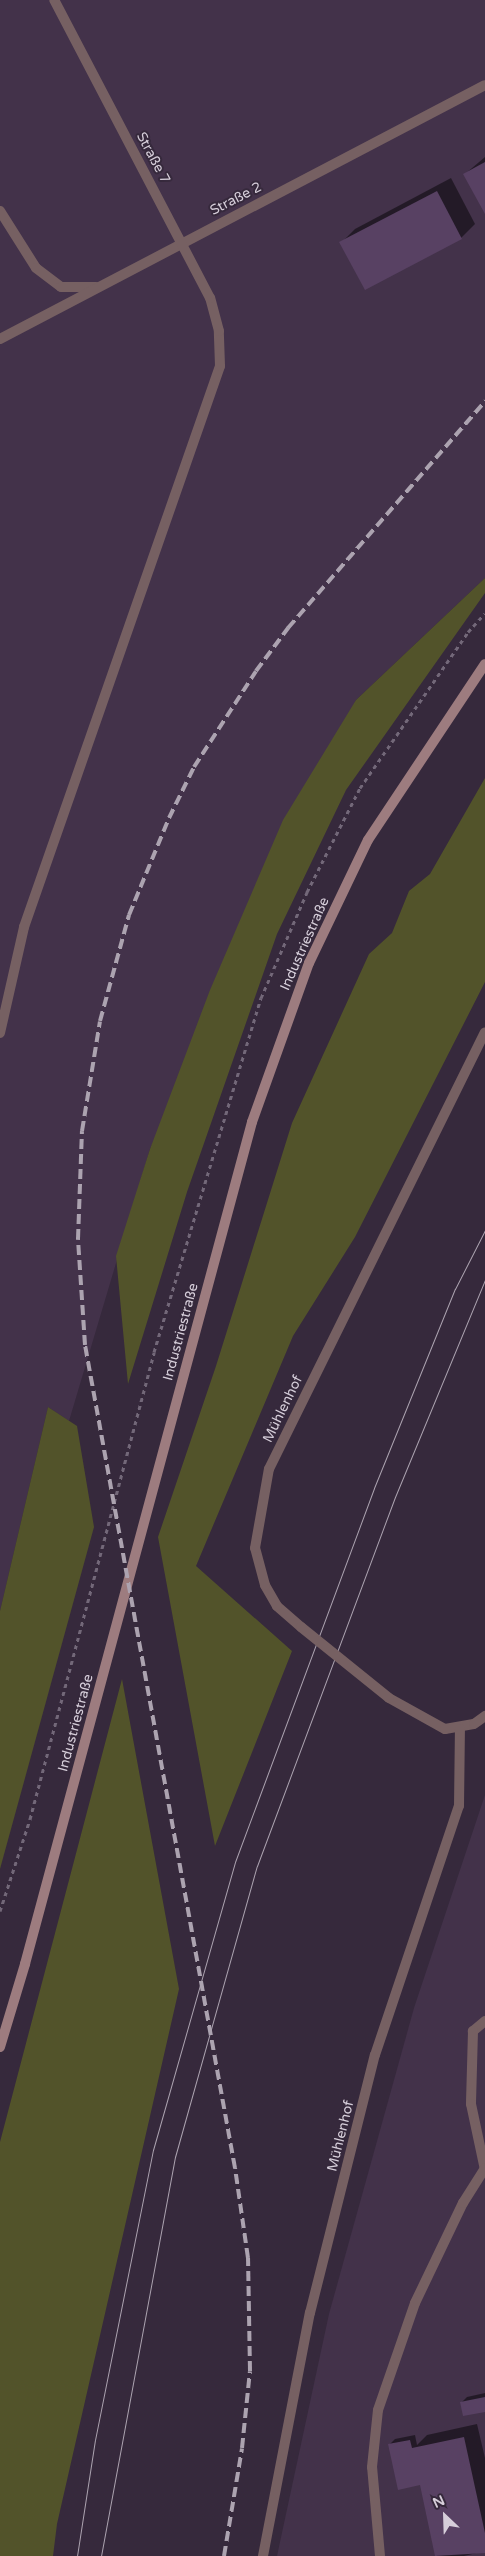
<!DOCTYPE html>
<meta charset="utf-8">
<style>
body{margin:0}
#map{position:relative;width:485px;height:2556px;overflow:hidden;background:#36293c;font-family:"Varela Round",sans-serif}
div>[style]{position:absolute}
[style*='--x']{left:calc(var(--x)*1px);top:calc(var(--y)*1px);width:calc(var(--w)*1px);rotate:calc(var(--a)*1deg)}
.built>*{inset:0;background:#43324a}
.green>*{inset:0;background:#52532a}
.shadow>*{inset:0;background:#0007}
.building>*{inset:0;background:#584163}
.path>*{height:3px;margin-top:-1.5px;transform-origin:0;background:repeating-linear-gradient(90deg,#736879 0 4px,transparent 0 8px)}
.service>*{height:10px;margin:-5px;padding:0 5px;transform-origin:5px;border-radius:5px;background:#766062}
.minor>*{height:10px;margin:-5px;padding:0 5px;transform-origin:5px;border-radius:5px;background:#766062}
.secondary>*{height:10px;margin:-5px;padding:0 5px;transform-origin:5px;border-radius:5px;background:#9d7c7f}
.tram>*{height:1px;margin:-0.5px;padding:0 0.5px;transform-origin:0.5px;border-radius:0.5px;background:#aca3b0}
.rail>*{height:4px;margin-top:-2px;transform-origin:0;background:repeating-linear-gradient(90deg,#aca3b0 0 10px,transparent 0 15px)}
.minor-bridge>*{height:10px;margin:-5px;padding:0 5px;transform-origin:5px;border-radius:5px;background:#766062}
span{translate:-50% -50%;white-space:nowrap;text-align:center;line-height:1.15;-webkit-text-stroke:4px #36293c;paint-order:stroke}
.street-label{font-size:14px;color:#d6ceda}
.north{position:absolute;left:420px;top:2491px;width:50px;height:50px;-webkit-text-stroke:4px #36293c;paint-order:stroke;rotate:336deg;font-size:14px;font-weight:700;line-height:20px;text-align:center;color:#d6ceda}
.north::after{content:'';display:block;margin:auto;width:18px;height:22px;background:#d6ceda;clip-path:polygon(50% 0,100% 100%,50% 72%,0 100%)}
</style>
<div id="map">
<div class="built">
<div style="clip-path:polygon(0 0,485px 0,485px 578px,356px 700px,150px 1149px,69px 1421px,48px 1407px,0 1611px)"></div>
<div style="clip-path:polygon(485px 1795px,485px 2556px,277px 2556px,329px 2314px,414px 2008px)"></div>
</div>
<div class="green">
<div style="clip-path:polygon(485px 578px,485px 593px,346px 790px,277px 934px,187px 1192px,128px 1384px,116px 1256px,150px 1149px,210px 990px,283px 820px,356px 700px)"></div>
<div style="clip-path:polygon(485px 778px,485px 982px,355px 1237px,293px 1336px,196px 1566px,292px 1651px,215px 1846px,158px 1537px,216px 1366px,292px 1123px,369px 954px,392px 933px,409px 891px,430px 874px)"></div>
<div style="clip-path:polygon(48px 1407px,77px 1426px,94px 1527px,0 1869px,0 1611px)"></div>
<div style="clip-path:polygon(122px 1679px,179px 1989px,57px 2524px,53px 2556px,0 2556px,0 2142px)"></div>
</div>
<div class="shadow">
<div style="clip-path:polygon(485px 157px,485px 212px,465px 174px)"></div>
<div style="clip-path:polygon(451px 178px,475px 224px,461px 238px,341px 243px,355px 229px)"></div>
<div style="clip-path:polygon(485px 2393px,485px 2410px,461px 2403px,467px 2397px)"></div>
<div style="clip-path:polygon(477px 2424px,485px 2458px,485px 2551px,464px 2556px,437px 2556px,421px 2483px,389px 2445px,395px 2439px,415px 2435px,417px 2445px,427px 2435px)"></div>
</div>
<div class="building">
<div style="clip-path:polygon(485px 162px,485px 214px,463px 174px)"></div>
<div style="clip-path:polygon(437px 191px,462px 239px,365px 290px,339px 242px)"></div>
<div style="clip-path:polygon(485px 2397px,485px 2412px,463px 2416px,460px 2402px)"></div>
<div style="clip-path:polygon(464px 2437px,485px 2533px,485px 2553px,435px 2556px,420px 2485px,398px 2490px,388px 2444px,410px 2440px,412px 2448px)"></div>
</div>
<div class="path">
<div style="--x:0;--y:1911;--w:97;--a:-71.9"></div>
<div style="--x:30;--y:1819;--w:483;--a:-75.1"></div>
<div style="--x:154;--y:1352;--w:370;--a:-73.2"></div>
<div style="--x:261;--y:998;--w:116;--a:-66.5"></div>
<div style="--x:307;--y:892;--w:117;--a:-63"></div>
<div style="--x:360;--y:788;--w:190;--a:-55.3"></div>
<div style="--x:468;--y:632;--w:25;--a:-48"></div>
</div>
<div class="service">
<div style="--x:0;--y:211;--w:67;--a:57.7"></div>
<div style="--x:36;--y:268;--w:31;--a:37"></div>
<div style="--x:61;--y:287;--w:35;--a:0"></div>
<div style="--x:0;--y:339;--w:547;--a:-27.64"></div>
<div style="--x:0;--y:1033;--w:109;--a:-77.2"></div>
<div style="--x:24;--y:927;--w:594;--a:-70.74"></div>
<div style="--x:220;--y:366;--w:35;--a:-92"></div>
<div style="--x:219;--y:331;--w:34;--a:-105"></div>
<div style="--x:210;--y:298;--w:336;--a:-117.6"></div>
<div style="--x:485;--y:2021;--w:16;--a:140"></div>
<div style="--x:473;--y:2031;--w:73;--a:91.6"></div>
<div style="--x:471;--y:2104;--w:67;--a:78"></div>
<div style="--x:380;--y:2556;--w:89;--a:-95.1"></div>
<div style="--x:372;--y:2467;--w:57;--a:-84"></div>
<div style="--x:378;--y:2410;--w:113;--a:-70.9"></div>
<div style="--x:415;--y:2303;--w:111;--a:-64.4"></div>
<div style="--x:463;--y:2203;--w:41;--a:-57.8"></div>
</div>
<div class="minor">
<div style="--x:301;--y:1627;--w:32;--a:-139"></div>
<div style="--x:277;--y:1606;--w:24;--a:-120"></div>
<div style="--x:265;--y:1585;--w:38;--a:-105"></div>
<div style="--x:255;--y:1548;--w:80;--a:-80"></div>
<div style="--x:269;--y:1469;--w:487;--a:-63.7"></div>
<div style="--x:389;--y:1698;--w:64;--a:29"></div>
<div style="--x:445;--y:1729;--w:29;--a:-10"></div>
<div style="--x:474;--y:1724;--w:14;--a:-36"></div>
<div style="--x:263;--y:2556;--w:248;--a:-79.1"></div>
<div style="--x:310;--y:2313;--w:266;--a:-75.9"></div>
<div style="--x:375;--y:2055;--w:263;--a:-71.4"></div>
<div style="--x:459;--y:1806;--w:77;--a:-89.3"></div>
</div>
<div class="secondary">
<div style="--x:0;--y:2047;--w:87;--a:-73.2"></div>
<div style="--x:25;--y:1964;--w:872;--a:-74.91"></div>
<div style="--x:252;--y:1122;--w:169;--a:-70.3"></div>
<div style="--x:309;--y:963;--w:136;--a:-64.4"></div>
<div style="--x:368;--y:840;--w:211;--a:-56.4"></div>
</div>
<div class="tram">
<div style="--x:77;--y:2556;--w:117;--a:-81.2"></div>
<div style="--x:95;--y:2440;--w:296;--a:-78.7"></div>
<div style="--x:153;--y:2150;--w:299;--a:-74.1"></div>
<div style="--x:235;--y:1862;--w:399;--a:-69.6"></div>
<div style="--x:374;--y:1488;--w:215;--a:-67.9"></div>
<div style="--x:455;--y:1289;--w:66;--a:-63"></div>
<div style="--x:101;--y:2556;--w:406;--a:-79.5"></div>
<div style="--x:175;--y:2157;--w:302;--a:-74.3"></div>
<div style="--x:257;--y:1866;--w:394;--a:-69.5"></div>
<div style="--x:395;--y:1497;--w:235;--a:-67.5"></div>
</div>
<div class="rail">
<div style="--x:224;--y:2556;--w:109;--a:-80.5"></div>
<div style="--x:242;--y:2448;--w:77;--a:-84.1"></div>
<div style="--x:250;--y:2371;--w:113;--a:-91"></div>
<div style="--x:248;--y:2258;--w:91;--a:-98.2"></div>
<div style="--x:235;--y:2168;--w:837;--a:-100.33"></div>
<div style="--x:85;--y:1345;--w:106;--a:-93.8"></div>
<div style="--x:78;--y:1239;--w:108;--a:-87.9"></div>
<div style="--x:82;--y:1131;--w:111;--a:-80.7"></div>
<div style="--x:100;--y:1021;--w:110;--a:-74.7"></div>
<div style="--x:129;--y:915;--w:105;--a:-67.6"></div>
<div style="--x:169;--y:818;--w:57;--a:-63.9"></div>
<div style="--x:194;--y:767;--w:114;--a:-57.1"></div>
<div style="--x:256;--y:671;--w:54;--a:-53.3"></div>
<div style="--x:288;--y:628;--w:301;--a:-49"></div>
</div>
<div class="minor-bridge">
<div style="--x:301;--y:1627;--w:113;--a:38.9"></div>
</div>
<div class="street-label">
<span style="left:153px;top:158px;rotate:62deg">Straße 7</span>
<span style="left:236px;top:199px;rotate:-27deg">Straße 2</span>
<span style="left:305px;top:944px;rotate:-66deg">Industriestraße</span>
<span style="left:181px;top:1332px;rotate:-75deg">Industriestraße</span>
<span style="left:283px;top:1409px;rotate:-64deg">Mühlenhof</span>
<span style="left:76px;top:1723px;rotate:-75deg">Industriestraße</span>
<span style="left:341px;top:2136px;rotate:-76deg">Mühlenhof</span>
</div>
<div class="north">N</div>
</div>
